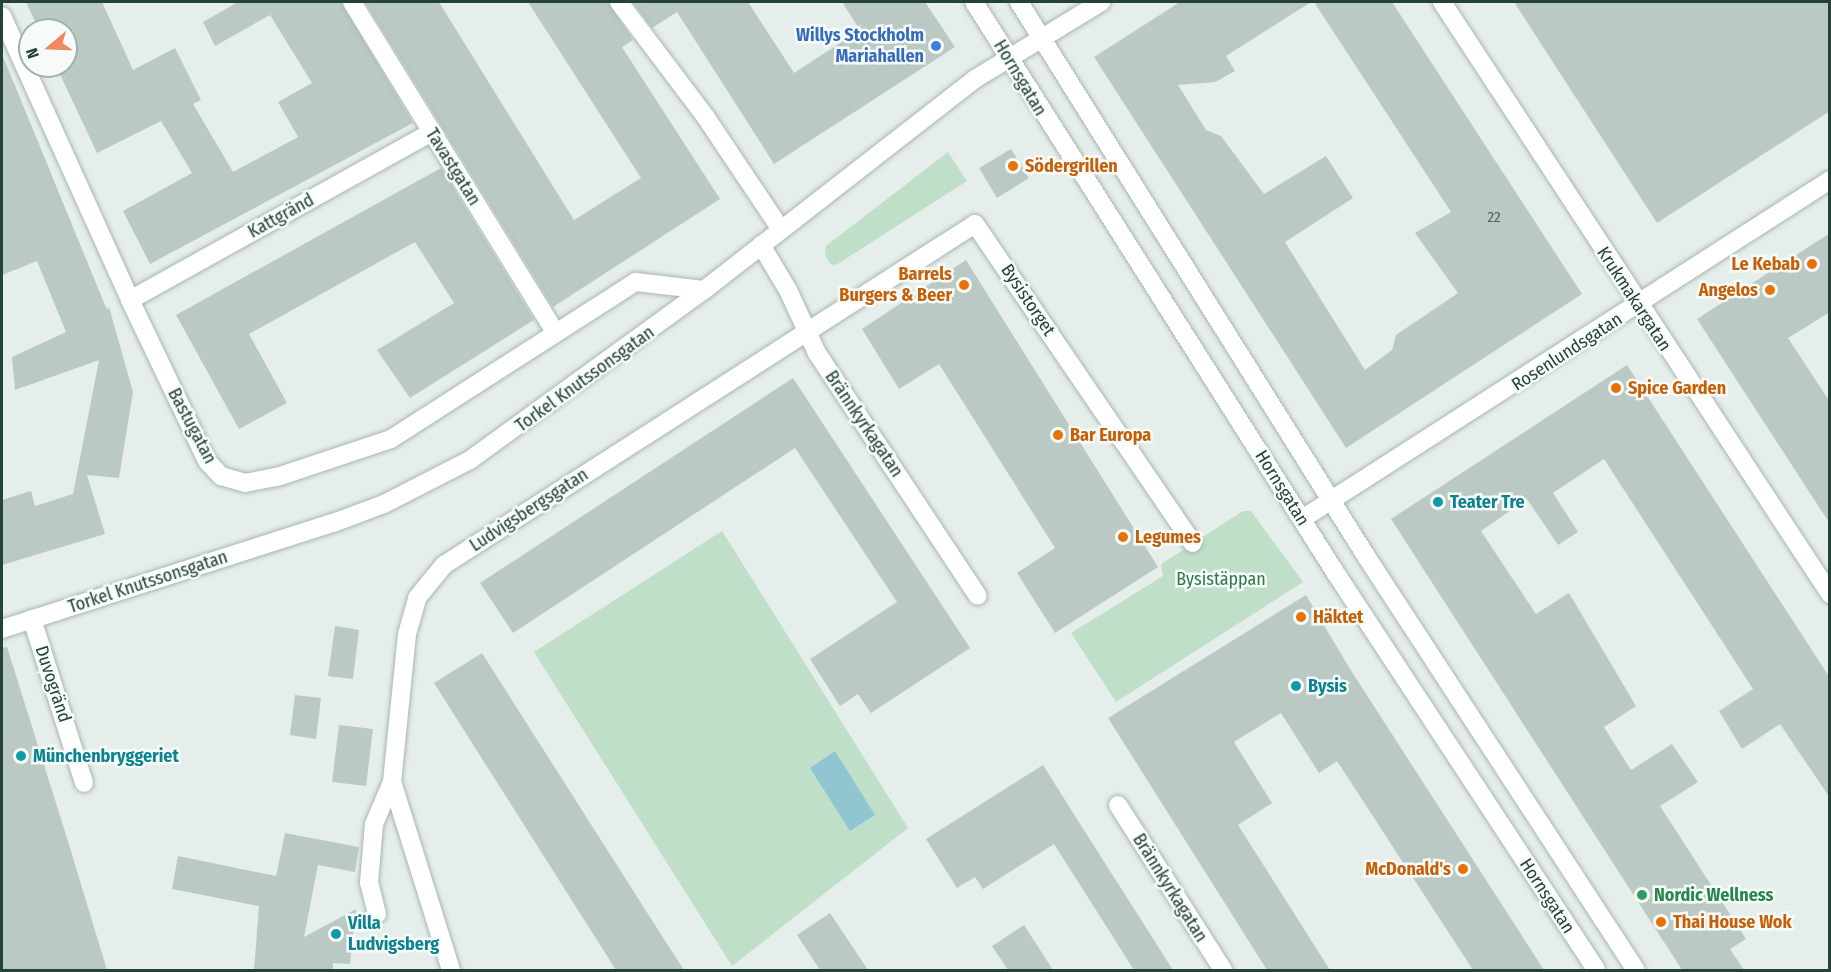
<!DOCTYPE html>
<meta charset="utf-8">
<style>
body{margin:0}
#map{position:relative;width:1831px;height:972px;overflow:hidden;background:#e6eeeb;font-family:"Fira Sans Condensed",sans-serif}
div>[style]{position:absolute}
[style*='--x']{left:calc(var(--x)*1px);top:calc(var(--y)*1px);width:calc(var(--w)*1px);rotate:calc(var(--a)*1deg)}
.green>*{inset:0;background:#bfdfc8}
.water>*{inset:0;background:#8fc6d2}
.building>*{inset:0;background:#bbc9c4}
.roads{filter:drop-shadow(0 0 2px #a8b7b2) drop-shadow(0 0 2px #a8b7b2)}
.minor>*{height:18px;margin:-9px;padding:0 9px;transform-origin:9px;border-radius:9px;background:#fff}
.dots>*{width:16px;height:16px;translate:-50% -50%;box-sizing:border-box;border:3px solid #f6fbf9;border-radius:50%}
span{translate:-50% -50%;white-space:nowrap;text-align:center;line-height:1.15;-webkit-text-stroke:5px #f6fbf9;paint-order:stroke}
.number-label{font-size:15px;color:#4a635c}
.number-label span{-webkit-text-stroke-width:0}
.shop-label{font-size:18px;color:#366cbe;font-weight:700}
.right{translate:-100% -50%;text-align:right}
.street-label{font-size:18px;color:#24413a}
.food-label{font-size:18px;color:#c56008;font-weight:700}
.left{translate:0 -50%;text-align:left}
.culture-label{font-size:18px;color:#0d838f;font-weight:700}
.park-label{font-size:18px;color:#2f774d}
.leisure-label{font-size:18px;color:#27864d;font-weight:700}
.frame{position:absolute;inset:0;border:3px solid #24413a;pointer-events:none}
.north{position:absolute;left:18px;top:18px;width:60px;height:60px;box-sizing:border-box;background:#f6fbf9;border:2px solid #a2b1ad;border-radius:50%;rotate:251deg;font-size:16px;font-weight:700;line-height:24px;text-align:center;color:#24413a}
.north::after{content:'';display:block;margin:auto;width:21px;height:27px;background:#f08862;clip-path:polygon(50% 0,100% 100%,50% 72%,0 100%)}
</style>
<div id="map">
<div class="green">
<div style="clip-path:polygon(948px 152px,967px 181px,836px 265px,830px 264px,825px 255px,826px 246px)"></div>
<div style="clip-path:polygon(1243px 511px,1251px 511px,1303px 582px,1116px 702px,1071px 633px,1163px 576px,1161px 564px)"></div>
<div style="clip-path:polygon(722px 531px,908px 828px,732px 966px,534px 652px)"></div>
</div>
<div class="water">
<div style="clip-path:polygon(835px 751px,875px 815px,850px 831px,810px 768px)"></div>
</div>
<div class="building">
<div style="clip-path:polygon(26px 2px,102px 2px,133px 70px,175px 48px,201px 100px,193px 104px,233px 172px,298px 137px,278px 102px,312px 83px,270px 15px,215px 46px,203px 22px,238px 2px,341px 2px,413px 123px,150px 264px,123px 211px,192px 173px,161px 121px,97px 153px,56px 66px,66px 66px,66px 30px,39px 30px)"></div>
<div style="clip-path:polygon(365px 2px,439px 2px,574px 220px,641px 178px,528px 2px,608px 2px,633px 40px,622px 47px,720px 199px,553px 307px)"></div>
<div style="clip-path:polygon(633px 2px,748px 2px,794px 73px,860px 30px,842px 2px,925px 2px,955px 47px,774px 164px,677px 12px,652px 28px)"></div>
<div style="clip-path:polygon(1180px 2px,1311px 2px,1226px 56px,1235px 71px,1215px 82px,1178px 85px,1206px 130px,1221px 136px,1264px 194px,1326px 156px,1353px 198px,1285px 242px,1365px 370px,1392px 350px,1396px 335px,1458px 293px,1415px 233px,1451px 212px,1314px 2px,1392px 2px,1582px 294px,1346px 448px,1094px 57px)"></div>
<div style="clip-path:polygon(1514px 2px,1830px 2px,1830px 111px,1657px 223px)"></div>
<div style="clip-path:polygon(2px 54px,107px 310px,109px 307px,133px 392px,119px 478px,87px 475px,105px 534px,2px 565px,2px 500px,31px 491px,35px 506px,73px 494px,99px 360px,15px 390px,12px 357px,66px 332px,37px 261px,2px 275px)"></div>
<div style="clip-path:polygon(1011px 149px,1029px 178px,997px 198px,979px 168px)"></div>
<div style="clip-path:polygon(441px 168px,534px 320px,410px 398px,377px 350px,454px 303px,415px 242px,249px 334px,287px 403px,239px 429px,176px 315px)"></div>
<div style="clip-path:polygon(1830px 233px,1830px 312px,1788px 338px,1830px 402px,1830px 524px,1697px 319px)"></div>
<div style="clip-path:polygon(966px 260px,1158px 567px,1055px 633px,1017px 573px,1055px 548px,939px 364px,899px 389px,862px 329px)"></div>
<div style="clip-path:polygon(1627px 365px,1830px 678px,1830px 798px,1780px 724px,1742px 749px,1719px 711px,1753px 689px,1604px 459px,1553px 493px,1578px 532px,1558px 545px,1527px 499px,1481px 531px,1536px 614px,1569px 593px,1636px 706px,1604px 727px,1631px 770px,1672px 744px,1698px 782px,1660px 806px,1746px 939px,1730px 949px,1744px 970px,1682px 970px,1391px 519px)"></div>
<div style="clip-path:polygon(793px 378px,970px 648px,871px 713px,858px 694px,840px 706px,810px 659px,897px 602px,795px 448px,513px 633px,480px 583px)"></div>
<div style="clip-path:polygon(1306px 595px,1350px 669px,1544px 970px,1473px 970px,1337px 761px,1319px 773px,1281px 713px,1234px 742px,1272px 803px,1238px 825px,1330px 970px,1267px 970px,1248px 940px,1108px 718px)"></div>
<div style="clip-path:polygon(335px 626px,359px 630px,353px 679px,328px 676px)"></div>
<div style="clip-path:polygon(7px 647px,67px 838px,107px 970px,2px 970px,2px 648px)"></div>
<div style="clip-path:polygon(482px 653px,662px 936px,684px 970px,616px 970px,434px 683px)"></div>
<div style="clip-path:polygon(295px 695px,321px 698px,316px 739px,290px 735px)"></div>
<div style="clip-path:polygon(339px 725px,373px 729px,366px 786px,332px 782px)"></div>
<div style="clip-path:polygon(1043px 765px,1082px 827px,1173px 970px,1134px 970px,1054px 844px,983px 889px,975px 877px,957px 888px,926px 839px)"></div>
<div style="clip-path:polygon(285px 833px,359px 847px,355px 872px,318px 865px,304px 937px,356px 909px,350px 964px,333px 963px,333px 970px,254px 970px,259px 906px,172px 889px,178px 856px,276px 876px)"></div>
<div style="clip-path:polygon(830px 913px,868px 970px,820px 970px,797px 935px)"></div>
<div style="clip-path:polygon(1024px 925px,1053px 970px,1008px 970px,992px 946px)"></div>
</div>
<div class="roads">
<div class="minor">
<div style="--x:352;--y:2;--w:387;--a:58.4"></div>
<div style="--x:619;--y:2;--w:143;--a:53"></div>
<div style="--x:705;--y:116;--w:135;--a:56.2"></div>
<div style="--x:974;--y:2;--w:678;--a:57.65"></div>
<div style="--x:1337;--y:575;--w:472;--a:56.7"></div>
<div style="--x:1019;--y:2;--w:654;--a:57.94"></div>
<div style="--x:1366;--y:556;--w:494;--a:56.9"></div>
<div style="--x:1442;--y:2;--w:708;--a:56.76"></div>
<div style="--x:2;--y:16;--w:312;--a:65.7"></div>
<div style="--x:130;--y:300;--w:178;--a:64.4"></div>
<div style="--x:207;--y:461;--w:21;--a:47"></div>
<div style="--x:221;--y:476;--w:25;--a:16"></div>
<div style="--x:245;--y:483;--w:33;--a:-11"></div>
<div style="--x:277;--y:477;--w:120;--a:-18.4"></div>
<div style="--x:391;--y:439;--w:291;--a:-32.7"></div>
<div style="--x:636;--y:282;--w:68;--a:6.7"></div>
<div style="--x:761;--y:245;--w:52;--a:59"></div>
<div style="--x:788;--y:290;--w:69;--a:65.3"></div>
<div style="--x:817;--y:353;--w:291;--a:56.5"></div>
<div style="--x:130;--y:300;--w:346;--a:-29.1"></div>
<div style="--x:1302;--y:519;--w:627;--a:-32.7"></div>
<div style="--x:32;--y:619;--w:172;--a:72.4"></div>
<div style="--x:2;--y:629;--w:348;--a:-17.8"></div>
<div style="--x:333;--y:523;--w:54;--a:-20.4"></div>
<div style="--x:384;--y:504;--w:97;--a:-27.1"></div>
<div style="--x:470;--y:460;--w:289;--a:-36"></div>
<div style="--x:704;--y:290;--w:343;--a:-37.9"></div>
<div style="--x:975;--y:79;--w:148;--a:-31.4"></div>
<div style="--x:1118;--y:805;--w:196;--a:57.5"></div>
<div style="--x:377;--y:914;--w:32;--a:-104"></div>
<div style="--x:369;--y:883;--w:59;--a:-85.2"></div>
<div style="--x:374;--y:824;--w:46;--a:-66.8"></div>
<div style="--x:451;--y:970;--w:197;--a:-107.4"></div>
<div style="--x:392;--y:782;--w:149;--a:-84.2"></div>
<div style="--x:407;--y:634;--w:37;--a:-74"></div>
<div style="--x:417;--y:598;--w:43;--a:-50.7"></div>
<div style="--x:444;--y:565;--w:631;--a:-32.71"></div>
<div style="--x:975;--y:224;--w:386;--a:55.7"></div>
</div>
</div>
<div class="dots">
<div style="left:936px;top:46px;background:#3f7fe0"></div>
<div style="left:1013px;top:166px;background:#e8710a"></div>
<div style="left:1812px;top:264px;background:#e8710a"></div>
<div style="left:964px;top:285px;background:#e8710a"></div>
<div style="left:1770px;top:290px;background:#e8710a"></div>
<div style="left:1616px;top:388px;background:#e8710a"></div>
<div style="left:1058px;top:435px;background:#e8710a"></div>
<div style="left:1438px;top:502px;background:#0f9aa8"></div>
<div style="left:1123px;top:537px;background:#e8710a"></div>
<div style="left:1301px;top:617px;background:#e8710a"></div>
<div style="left:1296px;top:686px;background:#0f9aa8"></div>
<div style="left:21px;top:756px;background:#0f9aa8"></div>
<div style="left:1463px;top:869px;background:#e8710a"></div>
<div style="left:1642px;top:895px;background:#2e9e5b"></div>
<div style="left:1661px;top:922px;background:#e8710a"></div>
<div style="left:336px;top:934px;background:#0f9aa8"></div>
</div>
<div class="number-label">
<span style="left:1494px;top:218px">22</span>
</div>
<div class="shop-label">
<span class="right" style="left:924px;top:46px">Willys Stockholm<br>Mariahallen</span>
</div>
<div class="street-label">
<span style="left:1020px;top:78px;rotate:59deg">Hornsgatan</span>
<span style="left:453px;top:167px;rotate:58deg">Tavastgatan</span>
<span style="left:281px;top:216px;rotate:-29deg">Kattgränd</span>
<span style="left:1634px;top:299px;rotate:57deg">Krukmakargatan</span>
<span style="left:1028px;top:300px;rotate:56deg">Bysistorget</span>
<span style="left:1567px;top:352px;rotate:-33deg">Rosenlundsgatan</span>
<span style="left:585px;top:379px;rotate:-36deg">Torkel Knutssonsgatan</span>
<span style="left:864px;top:424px;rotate:56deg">Brännkyrkagatan</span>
<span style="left:192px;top:426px;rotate:62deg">Bastugatan</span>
<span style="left:1282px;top:488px;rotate:58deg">Hornsgatan</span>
<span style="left:529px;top:510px;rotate:-33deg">Ludvigsbergsgatan</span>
<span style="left:148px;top:582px;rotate:-18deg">Torkel Knutssonsgatan</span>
<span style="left:53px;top:684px;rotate:72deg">Duvogränd</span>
<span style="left:1170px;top:888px;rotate:58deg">Brännkyrkagatan</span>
<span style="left:1547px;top:896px;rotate:57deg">Hornsgatan</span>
</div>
<div class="food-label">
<span class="left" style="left:1025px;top:166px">Södergrillen</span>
<span class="right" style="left:1800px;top:264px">Le Kebab</span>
<span class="right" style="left:952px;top:285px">Barrels<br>Burgers &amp; Beer</span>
<span class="right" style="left:1758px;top:290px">Angelos</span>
<span class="left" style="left:1628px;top:388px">Spice Garden</span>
<span class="left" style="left:1070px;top:435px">Bar Europa</span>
<span class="left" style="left:1135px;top:537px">Legumes</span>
<span class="left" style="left:1313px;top:617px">Häktet</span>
<span class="right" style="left:1451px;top:869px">McDonald's</span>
<span class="left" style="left:1673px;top:922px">Thai House Wok</span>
</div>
<div class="culture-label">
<span class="left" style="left:1450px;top:502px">Teater Tre</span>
<span class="left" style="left:1308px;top:686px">Bysis</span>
<span class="left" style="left:33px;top:756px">Münchenbryggeriet</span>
<span class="left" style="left:348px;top:934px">Villa<br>Ludvigsberg</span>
</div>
<div class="park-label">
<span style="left:1221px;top:579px">Bysistäppan</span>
</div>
<div class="leisure-label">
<span class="left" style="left:1654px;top:895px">Nordic Wellness</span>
</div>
<div class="frame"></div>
<div class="north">N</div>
</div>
